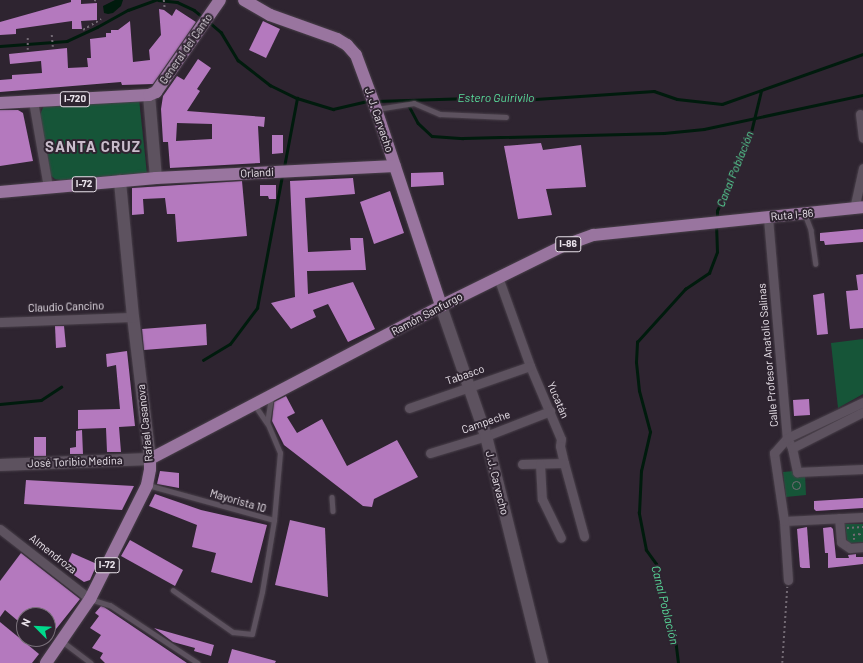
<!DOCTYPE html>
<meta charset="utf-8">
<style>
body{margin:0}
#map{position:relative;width:863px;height:663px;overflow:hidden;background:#2e2430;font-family:Barlow,sans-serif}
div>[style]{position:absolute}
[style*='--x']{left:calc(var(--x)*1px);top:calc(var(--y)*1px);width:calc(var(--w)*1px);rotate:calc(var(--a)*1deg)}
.green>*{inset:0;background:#165538}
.water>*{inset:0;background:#001b0d}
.stream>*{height:2.5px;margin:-1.25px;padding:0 1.25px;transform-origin:1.25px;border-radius:1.25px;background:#001b0d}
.building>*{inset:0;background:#b479be}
.path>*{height:1.5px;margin-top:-0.75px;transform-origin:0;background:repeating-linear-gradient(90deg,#736a74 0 2px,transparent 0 5px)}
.path>.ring{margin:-0.75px;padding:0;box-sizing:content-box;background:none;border:1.5px solid #736a74;border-radius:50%}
.roads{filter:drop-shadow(0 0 1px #49404a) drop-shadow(0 0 1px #49404a)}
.lane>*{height:4.5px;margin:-2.25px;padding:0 2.25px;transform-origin:2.25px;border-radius:2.25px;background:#5d525f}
.street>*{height:9px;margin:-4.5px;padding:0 4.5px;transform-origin:4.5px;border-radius:4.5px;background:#5d525f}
.secondary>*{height:12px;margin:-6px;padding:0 6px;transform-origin:6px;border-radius:6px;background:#5d525f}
.primary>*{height:12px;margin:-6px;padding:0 6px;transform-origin:6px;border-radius:6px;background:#99759f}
span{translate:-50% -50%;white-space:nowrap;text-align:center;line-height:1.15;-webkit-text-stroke:4px #2e2430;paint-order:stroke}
.shield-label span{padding:1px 3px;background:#2e2430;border:1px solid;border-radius:3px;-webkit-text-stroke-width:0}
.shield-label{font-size:10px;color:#e9e2ea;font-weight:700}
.street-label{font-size:11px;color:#e9e2ea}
.water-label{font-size:12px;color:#59dd9c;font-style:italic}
.district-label{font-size:15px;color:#cabdcc;font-weight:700;letter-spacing:1px}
.north{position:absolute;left:16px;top:607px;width:40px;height:40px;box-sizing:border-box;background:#2e2430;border:1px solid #79707a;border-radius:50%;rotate:294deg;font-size:11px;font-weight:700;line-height:16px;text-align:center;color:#e9e2ea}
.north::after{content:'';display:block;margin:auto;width:14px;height:18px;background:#00d98c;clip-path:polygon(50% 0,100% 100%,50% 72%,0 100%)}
</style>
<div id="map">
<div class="green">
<div style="clip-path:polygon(139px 99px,147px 174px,61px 180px,55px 179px,49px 174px,40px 115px,44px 105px)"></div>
<div style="clip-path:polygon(863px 339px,863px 394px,838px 408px,831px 343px)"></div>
<div style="clip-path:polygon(794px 471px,805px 474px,806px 495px,786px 497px,783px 472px)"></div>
<div style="clip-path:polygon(845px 524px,863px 524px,863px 542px,850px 543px,847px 540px)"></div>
</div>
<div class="water">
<div style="clip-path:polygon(115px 0,123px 0,121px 6px,113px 13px,108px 14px,104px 13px,103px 6px)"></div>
</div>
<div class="stream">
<div style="--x:158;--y:0;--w:19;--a:6"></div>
<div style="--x:177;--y:2;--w:19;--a:25"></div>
<div style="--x:194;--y:10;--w:13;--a:39"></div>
<div style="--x:209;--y:22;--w:16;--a:40"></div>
<div style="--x:221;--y:32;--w:33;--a:59"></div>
<div style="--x:238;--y:60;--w:41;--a:38"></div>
<div style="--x:270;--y:85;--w:30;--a:26"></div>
<div style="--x:297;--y:98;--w:38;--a:17"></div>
<div style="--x:333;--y:109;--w:37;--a:-13"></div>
<div style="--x:0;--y:46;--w:67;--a:-4.3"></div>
<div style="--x:67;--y:41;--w:33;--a:-25"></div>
<div style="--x:97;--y:27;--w:35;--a:-29"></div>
<div style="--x:128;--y:10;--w:29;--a:-20"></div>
<div style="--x:376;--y:101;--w:94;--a:-1.8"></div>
<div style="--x:470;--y:98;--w:51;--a:2.2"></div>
<div style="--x:521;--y:100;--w:133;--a:-3.9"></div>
<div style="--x:654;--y:91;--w:24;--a:19"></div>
<div style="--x:677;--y:99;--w:45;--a:6.3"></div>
<div style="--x:722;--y:104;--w:150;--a:-19.5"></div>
<div style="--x:408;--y:104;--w:21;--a:62"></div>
<div style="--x:418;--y:123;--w:19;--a:43"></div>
<div style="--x:432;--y:136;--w:31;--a:4"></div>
<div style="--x:463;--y:138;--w:201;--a:-1.4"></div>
<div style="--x:664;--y:133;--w:40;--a:-5.7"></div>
<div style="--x:704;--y:129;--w:163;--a:-12.1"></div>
<div style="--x:284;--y:167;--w:70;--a:-79.3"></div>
<div style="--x:717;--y:220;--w:9;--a:-90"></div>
<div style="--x:717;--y:211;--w:86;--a:-66.7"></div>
<div style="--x:751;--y:132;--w:42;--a:-76.3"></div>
<div style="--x:203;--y:360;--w:31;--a:-31"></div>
<div style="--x:230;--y:344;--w:45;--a:-53.1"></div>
<div style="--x:257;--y:308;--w:134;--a:-79.3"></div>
<div style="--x:0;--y:404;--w:41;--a:-5.6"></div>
<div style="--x:41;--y:400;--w:24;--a:-33"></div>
<div style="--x:678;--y:663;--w:24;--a:-97"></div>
<div style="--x:675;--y:639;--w:77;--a:-104.2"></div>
<div style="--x:656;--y:564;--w:17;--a:-126"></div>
<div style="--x:646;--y:550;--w:38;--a:-101"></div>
<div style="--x:639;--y:513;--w:42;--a:-87.3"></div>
<div style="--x:641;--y:471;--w:40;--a:-77"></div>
<div style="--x:650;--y:432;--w:42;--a:-105"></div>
<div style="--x:639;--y:391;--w:29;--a:-96"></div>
<div style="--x:636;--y:362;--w:20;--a:-87"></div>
<div style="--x:637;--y:342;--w:72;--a:-47.8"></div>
<div style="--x:685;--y:289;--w:29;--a:-34"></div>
<div style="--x:709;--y:273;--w:22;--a:-69"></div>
<div style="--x:717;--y:252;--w:26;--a:-92"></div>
</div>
<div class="building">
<div style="clip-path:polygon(71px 0,81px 0,81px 4px,97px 3px,97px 20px,81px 21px,82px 29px,72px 29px,72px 21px,16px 29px,16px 34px,0 35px,0 22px,71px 2px)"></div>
<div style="clip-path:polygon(159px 9px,164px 10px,172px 16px,176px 9px,196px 22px,153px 84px,122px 85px,121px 82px,0 92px,0 80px,12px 79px,12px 75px,42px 73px,41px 61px,10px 64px,9px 54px,67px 48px,68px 68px,88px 67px,87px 58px,91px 58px,90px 39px,106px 37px,106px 33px,111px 33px,111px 30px,118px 30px,130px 21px,133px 62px,150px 60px,149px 50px,161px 35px)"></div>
<div style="clip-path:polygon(263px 21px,280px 29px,266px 58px,249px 50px)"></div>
<div style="clip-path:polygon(evenodd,198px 59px,211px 68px,197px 89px,200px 91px,187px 111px,265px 117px,264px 127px,258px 126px,260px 163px,170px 168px,168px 142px,163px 142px,161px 109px,163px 96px,177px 76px,184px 80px,198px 59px,177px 123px,212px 124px,212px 139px,176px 141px,177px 123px)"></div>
<div style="clip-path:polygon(0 110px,18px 110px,23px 113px,33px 161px,0 166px)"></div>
<div style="clip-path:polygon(272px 135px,283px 135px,283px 153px,272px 154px)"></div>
<div style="clip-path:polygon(541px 143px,543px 150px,581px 145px,586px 187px,546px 189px,552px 215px,518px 219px,504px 146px)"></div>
<div style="clip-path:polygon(443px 172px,444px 185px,411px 187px,411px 173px)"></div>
<div style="clip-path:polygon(353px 178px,355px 194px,305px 198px,308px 252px,351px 250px,350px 238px,363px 238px,366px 270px,307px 271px,308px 294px,353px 282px,375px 329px,348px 342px,328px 304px,313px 310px,316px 317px,291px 329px,271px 303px,295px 297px,290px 181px)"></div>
<div style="clip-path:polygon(242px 181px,247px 236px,177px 242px,175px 214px,167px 214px,165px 198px,143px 199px,144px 214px,132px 215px,132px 188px)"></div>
<div style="clip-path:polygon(260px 185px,276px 185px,276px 199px,269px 199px,268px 196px,260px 196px)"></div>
<div style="clip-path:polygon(390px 191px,404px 233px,374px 244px,360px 202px)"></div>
<div style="clip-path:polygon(863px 229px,863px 242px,825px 245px,824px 241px,820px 241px,820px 233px)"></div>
<div style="clip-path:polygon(863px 274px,863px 328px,850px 329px,846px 291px,858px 290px,856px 275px)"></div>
<div style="clip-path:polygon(824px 293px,828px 334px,817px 335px,813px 295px)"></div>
<div style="clip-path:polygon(206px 324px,207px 345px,144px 350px,142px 329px)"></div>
<div style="clip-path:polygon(55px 326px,64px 326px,66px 347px,56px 348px)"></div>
<div style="clip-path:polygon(127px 351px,135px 426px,119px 427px,121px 452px,107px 452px,106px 428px,78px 429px,78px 410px,120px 409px,116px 365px,107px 367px,106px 354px)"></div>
<div style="clip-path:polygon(286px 396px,295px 413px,287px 417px,297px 433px,322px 419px,347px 466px,397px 440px,418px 477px,374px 499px,372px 507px,363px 506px,284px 445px,272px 421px,274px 402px)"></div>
<div style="clip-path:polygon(809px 399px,810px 415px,794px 416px,793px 400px)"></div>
<div style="clip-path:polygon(82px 430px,83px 454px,70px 454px,70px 448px,76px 447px,76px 431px)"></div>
<div style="clip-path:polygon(34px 437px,46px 437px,46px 456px,34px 456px)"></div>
<div style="clip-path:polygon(160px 471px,179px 473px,179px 488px,157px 484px)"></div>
<div style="clip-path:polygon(26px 480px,134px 486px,122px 510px,24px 504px)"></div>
<div style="clip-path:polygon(155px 494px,201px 510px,267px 525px,252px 583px,211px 572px,216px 553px,192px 547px,197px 525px,149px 506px)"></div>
<div style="clip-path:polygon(863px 498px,863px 508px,816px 511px,814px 509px,814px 501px)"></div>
<div style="clip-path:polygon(290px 520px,325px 528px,328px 597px,275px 585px)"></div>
<div style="clip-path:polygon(807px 527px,810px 568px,802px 568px,800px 567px,797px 529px)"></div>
<div style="clip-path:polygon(831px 527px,833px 529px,836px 558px,849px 558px,848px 555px,856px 554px,856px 557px,863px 557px,863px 564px,828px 568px,828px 553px,825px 553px,823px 528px)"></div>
<div style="clip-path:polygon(130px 540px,183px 570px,175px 586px,121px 556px)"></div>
<div style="clip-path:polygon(21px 553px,80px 599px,48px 639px,48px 615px,24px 615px,24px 626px,5px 610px,0 617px,0 581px)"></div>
<div style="clip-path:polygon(72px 553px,97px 564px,90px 580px,84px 582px,65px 569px)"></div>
<div style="clip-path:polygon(101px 606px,104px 607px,187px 663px,105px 663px,100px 658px,103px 653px,92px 648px,101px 635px,90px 628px,99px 616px,95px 613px)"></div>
<div style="clip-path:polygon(0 622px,39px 654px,32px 663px,0 663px)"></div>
<div style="clip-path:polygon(154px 628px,214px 645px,211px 656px,194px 651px,195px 648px,173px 642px)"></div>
<div style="clip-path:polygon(232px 649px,276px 661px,275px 663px,228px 663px)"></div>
</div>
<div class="path">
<div style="--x:94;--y:0;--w:5;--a:11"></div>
<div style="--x:164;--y:0;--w:9;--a:84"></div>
<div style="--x:83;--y:30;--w:21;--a:-31"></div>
<div style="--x:52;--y:35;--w:12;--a:85"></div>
<div style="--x:28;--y:38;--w:12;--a:90"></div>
<div class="ring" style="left:792.5px;top:481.5px;width:7.5px;height:7.5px"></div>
<div style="--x:847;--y:528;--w:16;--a:-4"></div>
<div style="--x:854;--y:540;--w:5;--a:-101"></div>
<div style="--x:853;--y:535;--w:6;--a:-9"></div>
<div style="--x:859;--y:534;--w:4;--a:27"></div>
<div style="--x:782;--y:663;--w:76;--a:-86.2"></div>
</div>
<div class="roads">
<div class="lane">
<div style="--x:377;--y:109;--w:37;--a:-9"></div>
<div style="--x:414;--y:103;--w:28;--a:23"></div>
<div style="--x:440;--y:114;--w:66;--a:2.6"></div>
<div style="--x:805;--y:214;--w:17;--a:69"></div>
<div style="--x:811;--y:230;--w:34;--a:82"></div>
<div style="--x:255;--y:405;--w:22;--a:56"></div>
<div style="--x:148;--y:485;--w:131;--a:15.5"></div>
<div style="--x:274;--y:520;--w:67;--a:-84.9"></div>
<div style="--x:280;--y:453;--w:33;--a:-113"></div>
<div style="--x:267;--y:423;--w:25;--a:-81"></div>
<div style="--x:332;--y:497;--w:14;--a:86"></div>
<div style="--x:173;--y:590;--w:73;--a:35"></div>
<div style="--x:233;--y:632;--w:19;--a:6"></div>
<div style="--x:252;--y:634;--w:43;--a:-76.6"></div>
<div style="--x:262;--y:592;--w:73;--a:-80.5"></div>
<div style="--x:90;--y:599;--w:21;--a:17"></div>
<div style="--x:110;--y:605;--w:105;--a:33.4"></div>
<div style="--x:62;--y:641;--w:36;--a:37"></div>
</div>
<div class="street">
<div style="--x:33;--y:101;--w:87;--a:80.1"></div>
<div style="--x:860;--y:114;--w:24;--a:83"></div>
<div style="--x:854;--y:209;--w:42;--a:-77.6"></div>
<div style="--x:768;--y:218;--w:221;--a:85.1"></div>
<div style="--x:787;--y:438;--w:11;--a:63"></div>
<div style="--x:792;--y:448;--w:25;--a:78"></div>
<div style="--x:797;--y:472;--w:66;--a:-2.6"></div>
<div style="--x:498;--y:277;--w:95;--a:70.2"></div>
<div style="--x:530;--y:366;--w:79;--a:67"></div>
<div style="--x:561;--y:439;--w:7;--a:98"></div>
<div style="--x:560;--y:446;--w:17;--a:77"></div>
<div style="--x:564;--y:463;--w:76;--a:74.7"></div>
<div style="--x:0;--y:322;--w:133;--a:-2.2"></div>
<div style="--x:409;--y:408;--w:128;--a:-19.1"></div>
<div style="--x:792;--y:448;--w:80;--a:-26.9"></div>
<div style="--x:430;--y:453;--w:59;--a:-16.9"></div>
<div style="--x:486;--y:436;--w:69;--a:-21.3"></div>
<div style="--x:522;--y:464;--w:42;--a:-1.4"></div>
<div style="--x:540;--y:464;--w:35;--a:87"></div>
<div style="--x:542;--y:499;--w:43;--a:64"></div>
<div style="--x:839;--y:518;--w:24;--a:85"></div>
<div style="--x:841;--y:542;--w:11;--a:34"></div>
<div style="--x:850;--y:548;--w:13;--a:-4"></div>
<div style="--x:784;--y:521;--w:79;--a:-2.9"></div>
<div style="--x:0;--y:529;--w:114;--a:37.9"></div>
<div style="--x:788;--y:580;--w:59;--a:-93.9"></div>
<div style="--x:784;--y:521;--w:69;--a:-98.4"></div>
<div style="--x:774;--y:453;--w:20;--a:-49"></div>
<div style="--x:787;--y:438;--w:84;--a:-25.3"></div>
</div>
<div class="secondary">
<div style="--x:149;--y:95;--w:83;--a:85.2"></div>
<div style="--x:441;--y:306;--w:138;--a:70.9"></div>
<div style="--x:486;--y:436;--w:234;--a:76.1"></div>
<div style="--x:0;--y:465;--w:150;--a:-2.3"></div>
<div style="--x:150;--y:459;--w:143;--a:-96.8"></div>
<div style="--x:133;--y:317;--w:137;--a:-95.5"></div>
</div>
<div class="primary">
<div style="--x:244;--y:0;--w:30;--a:30"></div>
<div style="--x:270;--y:15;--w:71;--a:19.7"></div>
<div style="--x:337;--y:39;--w:12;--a:31"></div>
<div style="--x:347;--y:45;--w:13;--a:48"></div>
<div style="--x:356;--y:55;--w:58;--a:69.7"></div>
<div style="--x:376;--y:109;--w:207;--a:71.7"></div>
<div style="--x:0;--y:103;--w:149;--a:-3.1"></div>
<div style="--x:149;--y:95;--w:8;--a:-23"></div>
<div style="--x:156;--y:92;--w:112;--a:-55.2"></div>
<div style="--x:0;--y:192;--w:157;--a:-5.1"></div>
<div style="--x:156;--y:178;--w:239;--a:-2.9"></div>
<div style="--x:46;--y:663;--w:78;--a:-55.5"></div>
<div style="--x:90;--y:599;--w:127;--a:-63.4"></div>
<div style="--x:147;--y:485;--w:16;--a:-79"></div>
<div style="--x:150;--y:469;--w:10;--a:-90"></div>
<div style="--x:150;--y:459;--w:329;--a:-27.7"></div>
<div style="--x:441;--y:306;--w:136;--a:-26.2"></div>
<div style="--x:563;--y:246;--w:33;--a:-20"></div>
<div style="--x:594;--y:235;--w:270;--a:-5.9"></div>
</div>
</div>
<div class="shield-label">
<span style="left:75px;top:99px">I-720</span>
<span style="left:84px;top:184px">I-72</span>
<span style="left:568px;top:244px">I-86</span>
<span style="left:107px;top:565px">I-72</span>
</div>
<div class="street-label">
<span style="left:186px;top:49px;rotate:-55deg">General del Canto</span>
<span style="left:379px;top:120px;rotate:71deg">J. J. Carvacho</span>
<span style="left:257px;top:173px;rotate:-3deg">Orlandi</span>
<span style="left:792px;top:215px;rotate:-5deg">Ruta I-86</span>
<span style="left:66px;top:307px;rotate:-2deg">Claudio Cancino</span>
<span style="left:427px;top:314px;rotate:-28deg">Ramón Sanfurgo</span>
<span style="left:768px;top:355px;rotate:-95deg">Calle Profesor Anatolio Salinas</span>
<span style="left:465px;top:375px;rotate:-19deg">Tabasco</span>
<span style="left:558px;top:400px;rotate:67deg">Yucatán</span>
<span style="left:486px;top:422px;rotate:-19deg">Campeche</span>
<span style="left:145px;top:423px;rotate:-96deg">Rafael Casanova</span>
<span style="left:75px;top:462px;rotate:-2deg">José Toribio Medina</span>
<span style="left:497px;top:483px;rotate:76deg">J.J. Carvacho</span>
<span style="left:238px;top:501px;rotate:16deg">Mayorista 10</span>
<span style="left:53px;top:554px;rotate:38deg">Almendroza</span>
</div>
<div class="water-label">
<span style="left:496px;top:98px">Estero Guirivilo</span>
<span style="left:735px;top:169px;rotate:-68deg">Canal Población</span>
<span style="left:665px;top:605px;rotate:76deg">Canal Población</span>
</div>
<div class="district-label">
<span style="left:93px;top:147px">SANTA CRUZ</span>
</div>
<div class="north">N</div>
</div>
